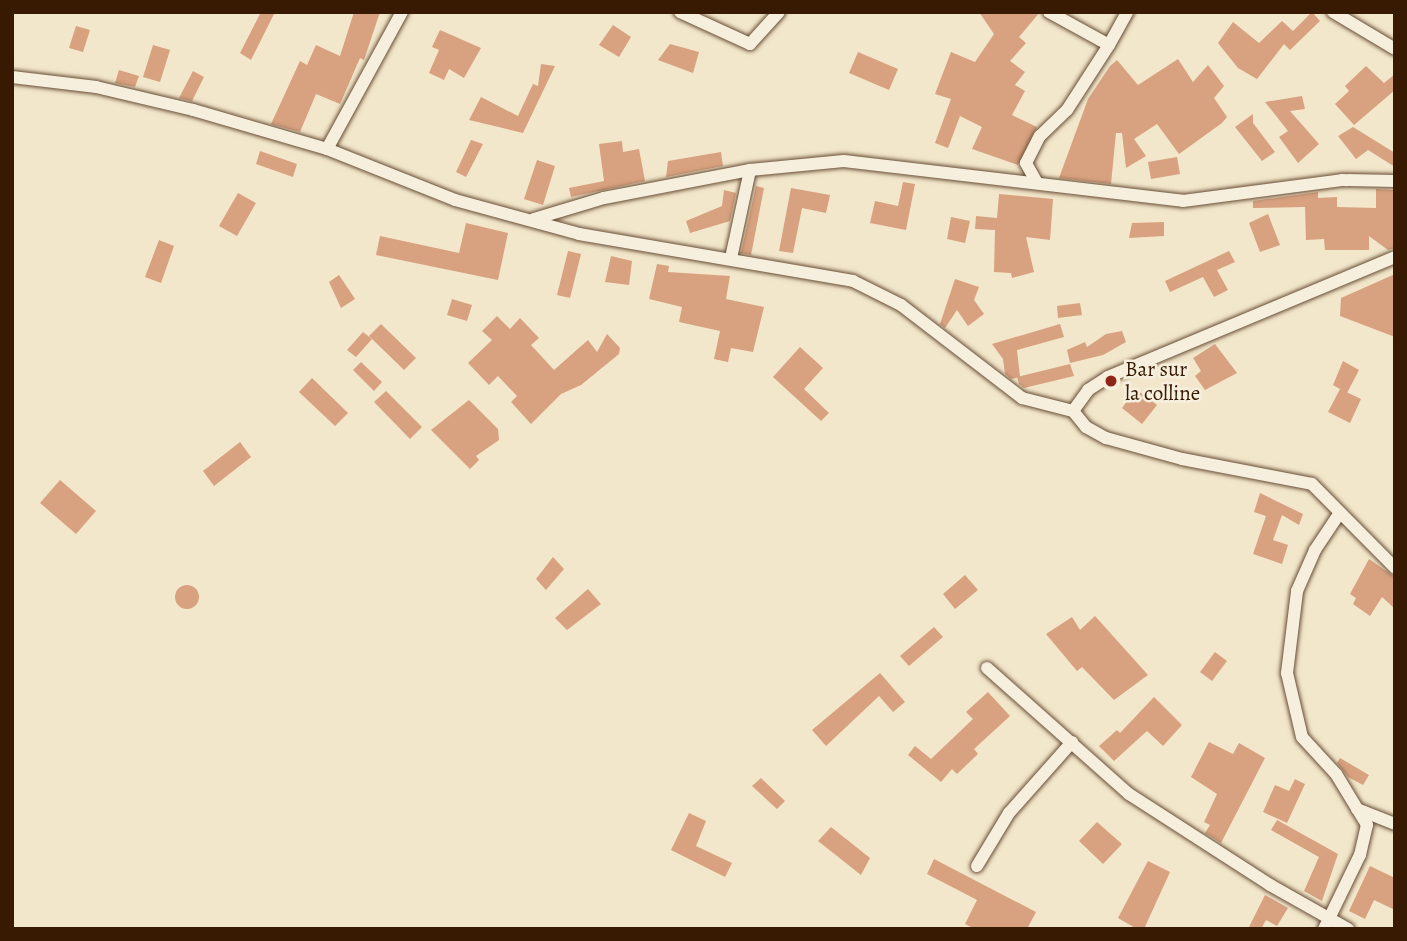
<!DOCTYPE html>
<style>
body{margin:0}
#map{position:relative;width:1407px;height:941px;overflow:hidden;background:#f3e7cb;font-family:Alegreya,serif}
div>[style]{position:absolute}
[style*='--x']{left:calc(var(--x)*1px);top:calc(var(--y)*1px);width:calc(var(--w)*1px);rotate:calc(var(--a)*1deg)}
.building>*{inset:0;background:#d8a17f}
.round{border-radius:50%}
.roads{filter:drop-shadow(0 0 2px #674d35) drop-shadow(0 0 2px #674d35)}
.street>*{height:12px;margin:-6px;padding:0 6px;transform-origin:6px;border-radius:6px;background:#f7efdd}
.dots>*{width:19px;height:19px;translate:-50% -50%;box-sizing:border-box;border:4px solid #f7efdd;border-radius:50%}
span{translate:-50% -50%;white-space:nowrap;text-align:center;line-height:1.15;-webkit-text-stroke:5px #f7efdd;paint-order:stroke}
.poi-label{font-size:21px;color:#381a03}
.left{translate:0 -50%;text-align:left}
.frame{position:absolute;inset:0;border:14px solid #381a03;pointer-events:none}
</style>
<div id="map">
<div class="building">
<div style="clip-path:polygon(261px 12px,275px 12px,251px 60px,240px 53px)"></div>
<div style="clip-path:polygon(354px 12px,380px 12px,364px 60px,360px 58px,340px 104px,316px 94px,300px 132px,271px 124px,300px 61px,307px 65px,316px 45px,340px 56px)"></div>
<div style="clip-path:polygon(979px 12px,1040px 12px,1019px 37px,1026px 43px,1010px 61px,1025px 72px,1015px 85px,1025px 91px,1012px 115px,1037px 127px,1018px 165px,972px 149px,982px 127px,960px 116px,948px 148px,935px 143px,951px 99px,935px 94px,951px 52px,975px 62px,994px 34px)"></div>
<div style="clip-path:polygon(1312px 12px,1320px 21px,1290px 50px,1284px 44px,1257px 79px,1238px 68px,1218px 43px,1233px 22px,1259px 43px,1282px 21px,1293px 31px)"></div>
<div style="clip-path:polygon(613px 25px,631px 37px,619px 57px,599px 45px)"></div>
<div style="clip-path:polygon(76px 26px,90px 30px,83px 52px,69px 48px)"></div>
<div style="clip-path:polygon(440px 30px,481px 48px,464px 78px,449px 69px,444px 80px,429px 73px,439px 50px,432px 47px)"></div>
<div style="clip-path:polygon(670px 44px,699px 52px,693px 73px,658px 60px)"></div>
<div style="clip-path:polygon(153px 45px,170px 50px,160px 82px,143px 77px)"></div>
<div style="clip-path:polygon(858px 52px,898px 69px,889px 90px,849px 73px)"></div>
<div style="clip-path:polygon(1178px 59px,1193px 82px,1208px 65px,1224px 86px,1214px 98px,1227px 117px,1222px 123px,1179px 154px,1157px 124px,1134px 139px,1146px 156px,1126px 168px,1122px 133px,1116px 133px,1111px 184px,1059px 178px,1088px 99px,1110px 66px,1117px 60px,1138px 85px)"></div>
<div style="clip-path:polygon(541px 64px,555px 66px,523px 133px,469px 120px,481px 97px,518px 116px,533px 84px,538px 86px)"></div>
<div style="clip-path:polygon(1366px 66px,1384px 83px,1395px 74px,1395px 90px,1354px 125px,1335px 104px,1349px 91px,1345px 86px)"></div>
<div style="clip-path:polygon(119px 70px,139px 76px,135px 87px,115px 83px)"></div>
<div style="clip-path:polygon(193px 71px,204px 77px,192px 101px,179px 98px)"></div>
<div style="clip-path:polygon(1302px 96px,1305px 109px,1290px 111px,1319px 144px,1298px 163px,1279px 137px,1288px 131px,1265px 102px)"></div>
<div style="clip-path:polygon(1253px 114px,1253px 123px,1275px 152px,1262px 161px,1235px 127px)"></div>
<div style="clip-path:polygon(1353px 127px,1395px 153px,1395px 167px,1368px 150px,1356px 159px,1338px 136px)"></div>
<div style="clip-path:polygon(471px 140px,483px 144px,466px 177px,456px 172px)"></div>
<div style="clip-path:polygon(622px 141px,623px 152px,639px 149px,645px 181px,571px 197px,569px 188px,604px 181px,599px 144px)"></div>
<div style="clip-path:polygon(260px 151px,297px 164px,293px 177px,256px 164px)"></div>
<div style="clip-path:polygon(721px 152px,723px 166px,666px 177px,668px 161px)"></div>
<div style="clip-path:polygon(1177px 157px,1180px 174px,1151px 179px,1148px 162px)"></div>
<div style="clip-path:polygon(537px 160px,555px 166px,543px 205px,524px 199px)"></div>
<div style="clip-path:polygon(903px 182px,915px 184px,906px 230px,870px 223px,875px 201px,898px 206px)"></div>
<div style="clip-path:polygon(756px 186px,764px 188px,751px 255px,741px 253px)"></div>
<div style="clip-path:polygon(791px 188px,830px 195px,826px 213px,802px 208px,793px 253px,779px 251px)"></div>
<div style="clip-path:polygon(1376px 189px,1395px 190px,1395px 248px,1388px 250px,1369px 236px,1369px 250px,1325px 250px,1324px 239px,1306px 240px,1305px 207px,1253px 208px,1253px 201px,1318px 192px,1318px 198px,1337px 197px,1337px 207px,1376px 208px)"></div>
<div style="clip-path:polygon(724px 190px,736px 193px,730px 221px,690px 233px,686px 221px,722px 206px)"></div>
<div style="clip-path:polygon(238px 193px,256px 203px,237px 236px,219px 226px)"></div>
<div style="clip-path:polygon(999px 194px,1053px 199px,1050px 240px,1026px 237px,1034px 272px,1012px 278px,1011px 273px,994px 272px,995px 230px,975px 229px,976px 216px,997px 218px)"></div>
<div style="clip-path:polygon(1268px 214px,1280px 245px,1260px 252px,1249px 223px)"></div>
<div style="clip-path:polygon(951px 217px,970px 221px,965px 243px,947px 239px)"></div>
<div style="clip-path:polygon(1164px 222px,1164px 236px,1129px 238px,1132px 223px)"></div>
<div style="clip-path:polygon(466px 223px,508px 233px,498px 280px,376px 255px,380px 236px,459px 253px)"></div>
<div style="clip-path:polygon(159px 240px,174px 246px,161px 283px,145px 277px)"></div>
<div style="clip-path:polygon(568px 251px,581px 254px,570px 298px,557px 295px)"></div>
<div style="clip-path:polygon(1229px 251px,1235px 262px,1217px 270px,1228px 290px,1214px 297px,1203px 277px,1170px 292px,1165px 281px)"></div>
<div style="clip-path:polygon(611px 256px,632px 261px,629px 285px,605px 282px)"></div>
<div style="clip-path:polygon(657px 264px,669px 266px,668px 272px,730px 276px,726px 299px,764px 307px,753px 352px,731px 348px,728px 362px,714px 359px,720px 331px,679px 322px,682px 307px,649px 299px)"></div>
<div style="clip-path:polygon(1395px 274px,1395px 337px,1340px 316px,1341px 298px)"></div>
<div style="clip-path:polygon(339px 275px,355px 299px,341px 308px,329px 282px)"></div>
<div style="clip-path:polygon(955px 279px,979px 287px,974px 300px,984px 314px,968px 326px,957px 310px,945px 328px,940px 324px)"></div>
<div style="clip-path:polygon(452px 299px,472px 305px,467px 321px,447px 315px)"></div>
<div style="clip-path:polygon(1080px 303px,1082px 315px,1058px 318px,1057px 306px)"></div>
<div style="clip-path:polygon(497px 316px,510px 329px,520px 318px,539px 338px,531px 345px,554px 370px,588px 340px,597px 352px,607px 334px,620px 348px,619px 354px,581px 385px,561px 394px,531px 424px,511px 402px,517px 396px,498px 376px,489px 385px,468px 363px,492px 340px,482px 331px)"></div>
<div style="clip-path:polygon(381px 324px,416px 358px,404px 370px,369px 336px)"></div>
<div style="clip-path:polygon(1060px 324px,1064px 337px,1017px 350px,1020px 377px,1011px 379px,1005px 374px,1003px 359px,992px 344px)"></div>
<div style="clip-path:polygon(1122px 331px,1126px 342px,1103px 355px,1070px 363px,1067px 350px,1085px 342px,1087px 347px,1106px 334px)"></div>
<div style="clip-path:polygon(363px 332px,372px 339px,356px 357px,347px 350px)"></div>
<div style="clip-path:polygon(1215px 344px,1237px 373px,1205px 390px,1195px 376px,1201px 371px,1193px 358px)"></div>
<div style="clip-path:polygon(800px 347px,823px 368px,804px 389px,829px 413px,821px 421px,773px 377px)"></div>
<div style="clip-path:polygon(1343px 361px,1359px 370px,1347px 393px,1333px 385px)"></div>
<div style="clip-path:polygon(361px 362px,382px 382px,374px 391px,353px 370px)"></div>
<div style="clip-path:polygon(1070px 364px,1074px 376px,1024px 388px,1019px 384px,1017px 377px)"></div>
<div style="clip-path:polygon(312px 378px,348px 413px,335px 426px,299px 392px)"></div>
<div style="clip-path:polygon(1136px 389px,1157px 405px,1142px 424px,1122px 408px)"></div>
<div style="clip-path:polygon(1340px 389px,1361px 399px,1350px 423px,1328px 412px)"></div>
<div style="clip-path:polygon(386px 391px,422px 427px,410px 439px,374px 402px)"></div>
<div style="clip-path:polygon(469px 400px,498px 429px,499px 440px,476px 456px,479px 460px,470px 469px,431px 430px)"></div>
<div style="clip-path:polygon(240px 442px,251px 457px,214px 486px,203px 471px)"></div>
<div style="clip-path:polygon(60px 480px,96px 511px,76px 534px,40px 503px)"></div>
<div style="clip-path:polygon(1260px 493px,1303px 514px,1299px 525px,1282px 515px,1273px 540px,1288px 545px,1282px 564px,1253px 554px,1266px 516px,1254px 512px)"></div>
<div style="clip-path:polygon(553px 557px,564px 569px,546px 590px,536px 579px)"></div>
<div style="clip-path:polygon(1369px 559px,1395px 577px,1395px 609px,1382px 597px,1370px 616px,1353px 604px,1356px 598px,1350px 594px)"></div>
<div style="clip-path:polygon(965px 575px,978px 590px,955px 609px,943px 594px)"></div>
<div class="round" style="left:175px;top:585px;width:24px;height:24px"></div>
<div style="clip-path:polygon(588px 589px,601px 604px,567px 630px,555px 618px)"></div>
<div style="clip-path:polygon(1095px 616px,1148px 675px,1114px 700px,1082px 667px,1077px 671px,1046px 634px,1072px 617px,1080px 630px)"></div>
<div style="clip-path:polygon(934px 627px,943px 637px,909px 666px,900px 656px)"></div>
<div style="clip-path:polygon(1215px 652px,1227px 661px,1212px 681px,1200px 672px)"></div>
<div style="clip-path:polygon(880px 673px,905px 702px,893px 712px,879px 696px,826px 746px,812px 730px)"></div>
<div style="clip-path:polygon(988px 692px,1010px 716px,974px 749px,978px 754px,957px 774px,952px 769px,941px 782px,908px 755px,915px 746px,931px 759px,973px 719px,966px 712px)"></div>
<div style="clip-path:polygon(1154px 697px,1182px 725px,1163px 746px,1147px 731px,1114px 761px,1099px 746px,1117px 730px,1120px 733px)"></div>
<div style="clip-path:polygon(1209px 742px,1233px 754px,1239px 743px,1265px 758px,1221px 843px,1205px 833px,1210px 825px,1204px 822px,1217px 794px,1191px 777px)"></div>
<div style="clip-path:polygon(1340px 758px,1369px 775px,1363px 785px,1348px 777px,1337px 763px)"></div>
<div style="clip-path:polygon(761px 778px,785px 801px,777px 809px,752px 786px)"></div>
<div style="clip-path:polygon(1295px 779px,1305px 784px,1287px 823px,1263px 812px,1275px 785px,1289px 791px)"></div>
<div style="clip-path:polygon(689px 813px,706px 821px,696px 846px,732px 863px,725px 877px,671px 850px)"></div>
<div style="clip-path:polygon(1277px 820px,1338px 854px,1322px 901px,1304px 891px,1319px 857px,1271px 830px)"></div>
<div style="clip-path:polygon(1097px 822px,1122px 844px,1103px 864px,1079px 841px)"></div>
<div style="clip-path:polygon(831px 827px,870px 858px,861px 875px,818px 841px)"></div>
<div style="clip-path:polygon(934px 859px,1036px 912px,1027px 929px,975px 929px,965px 924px,977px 900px,927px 874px)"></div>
<div style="clip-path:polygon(1148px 861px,1170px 872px,1144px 929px,1137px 929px,1118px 918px)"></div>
<div style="clip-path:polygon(1370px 866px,1395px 878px,1395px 910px,1374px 900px,1365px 919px,1349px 911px)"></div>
<div style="clip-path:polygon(1265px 895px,1288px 908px,1277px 926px,1266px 920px,1261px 929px,1248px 929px)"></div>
</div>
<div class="roads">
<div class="street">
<div style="--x:680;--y:12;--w:77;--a:24.6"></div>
<div style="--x:750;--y:44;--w:43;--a:-47.8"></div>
<div style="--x:1049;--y:12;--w:68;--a:28.8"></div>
<div style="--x:1109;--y:45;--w:38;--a:-61"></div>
<div style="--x:1333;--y:12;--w:72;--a:30.8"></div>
<div style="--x:12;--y:77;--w:85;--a:6.8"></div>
<div style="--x:96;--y:87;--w:100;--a:13.3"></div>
<div style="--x:193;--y:110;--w:140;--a:16.2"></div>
<div style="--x:327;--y:149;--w:138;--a:21.7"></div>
<div style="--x:455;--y:200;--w:129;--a:15.3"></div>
<div style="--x:579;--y:234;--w:278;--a:9.7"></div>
<div style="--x:853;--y:281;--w:54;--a:26.6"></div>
<div style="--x:901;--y:305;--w:153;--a:37.5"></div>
<div style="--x:1022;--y:398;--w:53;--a:14.3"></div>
<div style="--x:1073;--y:411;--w:21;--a:51"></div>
<div style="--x:1086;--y:427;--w:23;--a:29"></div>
<div style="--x:1106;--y:438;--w:79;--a:15.4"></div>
<div style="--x:1182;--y:459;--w:132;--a:10.9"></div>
<div style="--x:1312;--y:484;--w:118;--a:45.3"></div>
<div style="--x:327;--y:149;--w:156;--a:-61.3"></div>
<div style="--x:1037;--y:183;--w:23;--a:-119"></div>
<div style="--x:1026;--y:163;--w:30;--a:-63"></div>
<div style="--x:1040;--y:136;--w:37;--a:-44"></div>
<div style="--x:1067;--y:110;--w:77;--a:-57.1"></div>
<div style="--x:534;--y:219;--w:73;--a:-16.7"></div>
<div style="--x:604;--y:198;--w:149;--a:-10.9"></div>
<div style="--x:750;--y:170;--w:94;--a:-5.5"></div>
<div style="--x:844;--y:161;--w:341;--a:6.7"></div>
<div style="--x:1183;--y:201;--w:160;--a:-7.5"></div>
<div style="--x:1342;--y:180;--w:53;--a:1.1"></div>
<div style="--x:731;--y:258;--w:90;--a:-77.8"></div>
<div style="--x:1073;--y:411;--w:26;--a:-54"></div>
<div style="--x:1088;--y:390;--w:24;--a:-33"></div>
<div style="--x:1108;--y:377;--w:311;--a:-22.7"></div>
<div style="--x:987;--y:668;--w:190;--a:41.6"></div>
<div style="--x:1129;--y:794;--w:168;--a:32.8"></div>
<div style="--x:1270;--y:885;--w:90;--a:29.4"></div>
<div style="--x:1357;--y:809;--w:41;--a:21.5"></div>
<div style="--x:977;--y:866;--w:62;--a:-58.9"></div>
<div style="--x:1009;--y:813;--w:95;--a:-48.4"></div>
<div style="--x:1324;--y:929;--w:82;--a:-64.1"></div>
<div style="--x:1360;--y:855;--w:31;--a:-77"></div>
<div style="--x:1367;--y:825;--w:60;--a:-121.3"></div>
<div style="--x:1336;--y:774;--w:50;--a:-132.6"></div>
<div style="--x:1302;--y:737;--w:66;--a:-103.2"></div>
<div style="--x:1287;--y:673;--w:83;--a:-83"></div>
<div style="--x:1297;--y:591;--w:45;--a:-66.3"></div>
<div style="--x:1315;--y:550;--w:43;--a:-56.3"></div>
</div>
</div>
<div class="dots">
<div style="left:1111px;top:381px;background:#8f2418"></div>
</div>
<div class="poi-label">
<span class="left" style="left:1125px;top:381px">Bar sur<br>la colline</span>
</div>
<div class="frame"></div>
</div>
